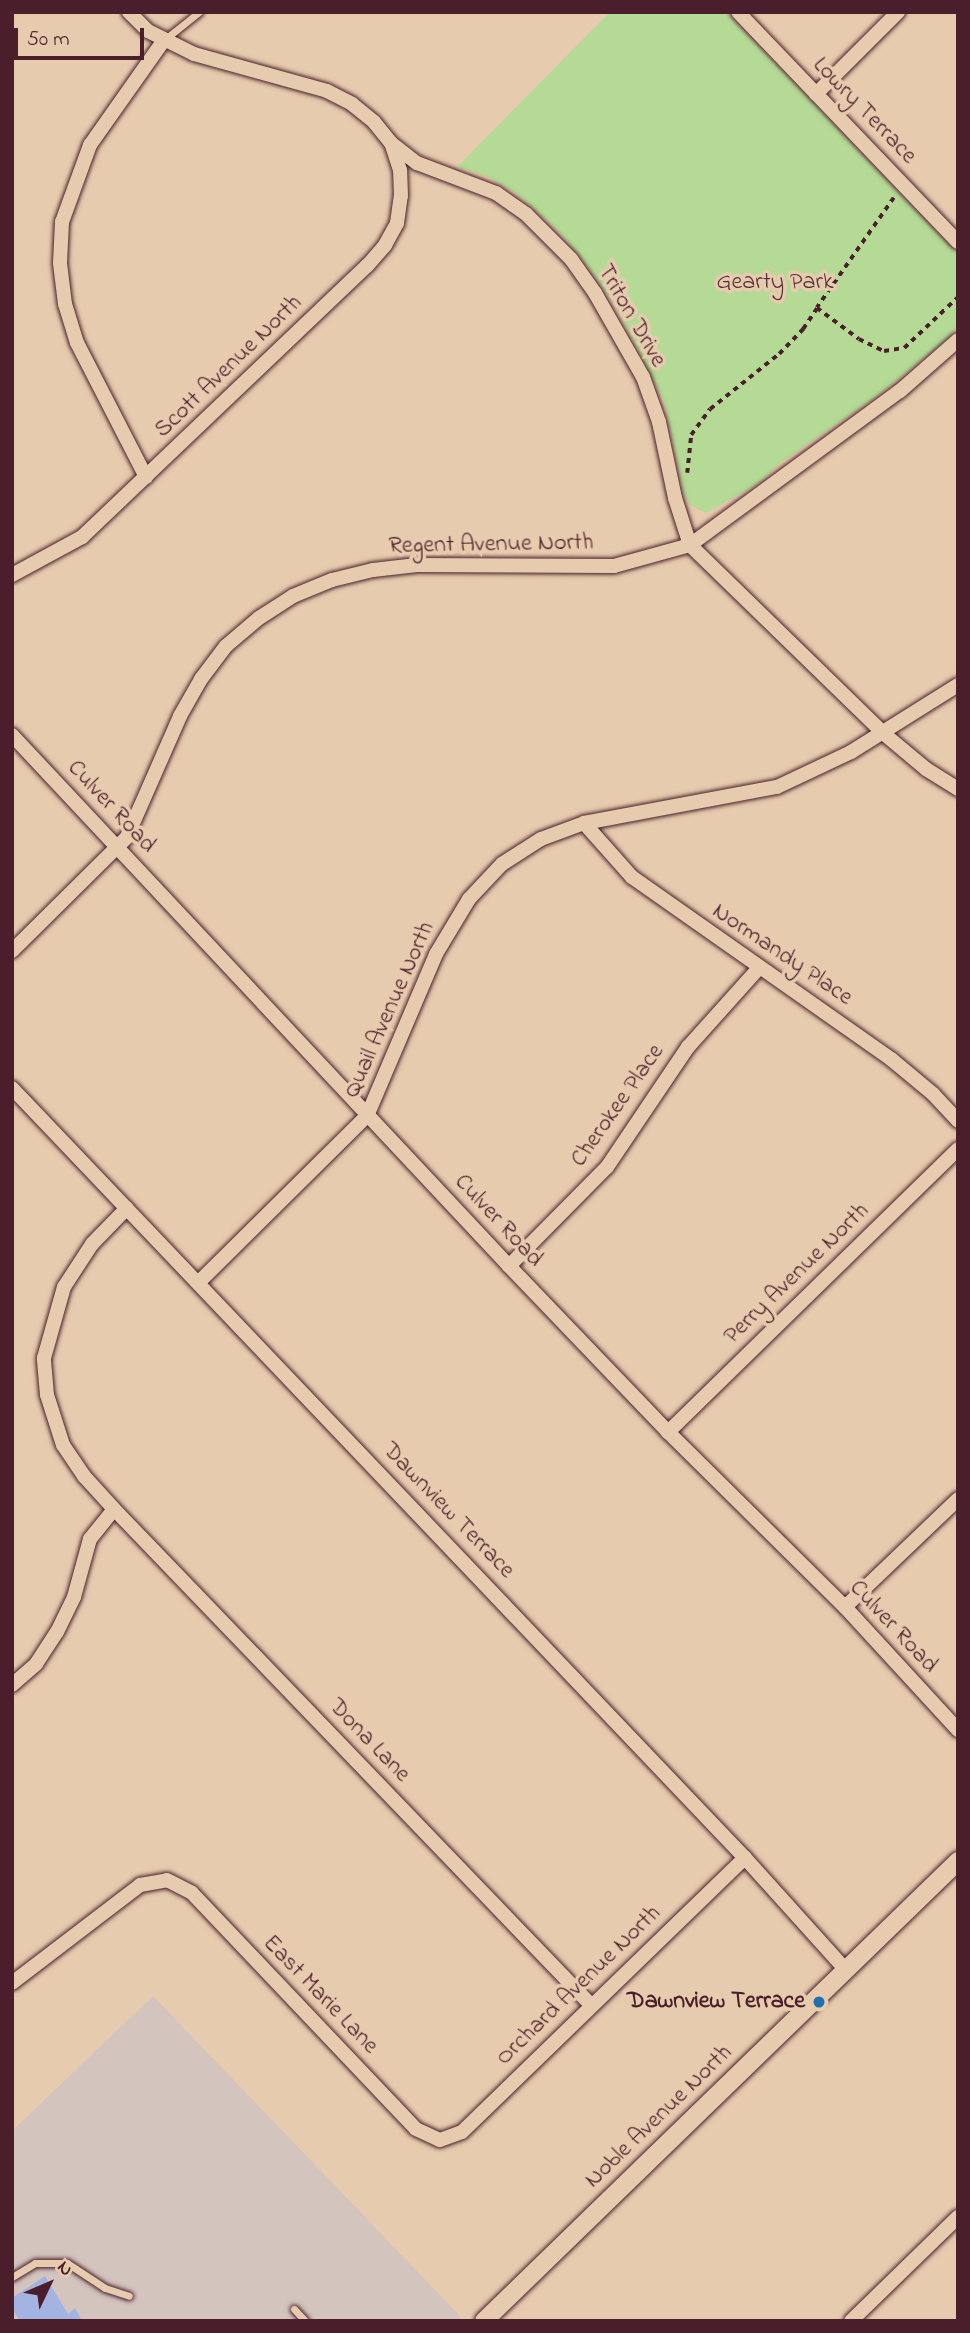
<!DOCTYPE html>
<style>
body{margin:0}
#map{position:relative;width:970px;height:2333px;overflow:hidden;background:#e7cbae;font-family:"Indie Flower",sans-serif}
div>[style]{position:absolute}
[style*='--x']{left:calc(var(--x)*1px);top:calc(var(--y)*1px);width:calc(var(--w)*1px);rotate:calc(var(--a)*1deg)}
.built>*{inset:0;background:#d3c4be}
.green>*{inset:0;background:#b5da95}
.building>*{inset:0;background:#a3b4e3}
.path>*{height:3.5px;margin-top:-1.75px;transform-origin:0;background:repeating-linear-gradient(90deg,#4a1f2b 0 5px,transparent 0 10px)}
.roads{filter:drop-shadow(0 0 2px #4a1f2b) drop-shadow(0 0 2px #4a1f2b)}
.service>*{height:7px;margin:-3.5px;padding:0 3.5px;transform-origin:3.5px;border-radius:3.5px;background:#e7cbae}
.minor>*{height:14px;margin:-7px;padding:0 7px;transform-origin:7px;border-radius:7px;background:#e7cbae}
.tertiary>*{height:18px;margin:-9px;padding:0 9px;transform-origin:9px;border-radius:9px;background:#e7cbae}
.dots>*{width:19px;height:19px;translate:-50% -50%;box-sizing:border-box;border:4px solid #e7cbae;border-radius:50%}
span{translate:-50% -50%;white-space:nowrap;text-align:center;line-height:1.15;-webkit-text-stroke:7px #e7cbae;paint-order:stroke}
.street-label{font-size:24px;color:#4a1f2b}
.park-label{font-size:24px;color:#553236}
.poi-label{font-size:24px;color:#4a1f2b;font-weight:700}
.right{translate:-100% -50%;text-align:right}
.frame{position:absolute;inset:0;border:14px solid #4a1f2b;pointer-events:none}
.north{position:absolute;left:14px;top:2249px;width:70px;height:70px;-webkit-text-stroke:5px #e7cbae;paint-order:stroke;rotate:46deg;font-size:19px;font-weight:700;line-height:28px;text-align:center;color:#4a1f2b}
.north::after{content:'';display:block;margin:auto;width:24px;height:32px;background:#4a1f2b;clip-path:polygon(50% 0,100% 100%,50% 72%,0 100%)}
.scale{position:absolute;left:14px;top:28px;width:130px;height:32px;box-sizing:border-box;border:4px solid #4a1f2b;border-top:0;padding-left:9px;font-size:21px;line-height:24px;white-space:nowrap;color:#4a1f2b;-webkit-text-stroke:5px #e7cbae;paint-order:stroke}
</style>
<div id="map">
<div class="built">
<div style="clip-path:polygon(153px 1996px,461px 2317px,457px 2321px,12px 2321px,12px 2131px)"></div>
</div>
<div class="green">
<div style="clip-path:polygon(610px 12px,726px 12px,958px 254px,958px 327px,947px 339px,880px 394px,783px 461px,756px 485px,706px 513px,690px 505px,684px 494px,664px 401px,615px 305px,591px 271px,563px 236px,517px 194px,486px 176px,457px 167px)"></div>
</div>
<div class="building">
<div style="clip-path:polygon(45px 2276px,68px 2314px,75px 2308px,82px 2321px,20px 2321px,12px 2309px,12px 2298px)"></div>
</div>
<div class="path">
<div style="--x:894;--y:198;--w:134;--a:125"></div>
<div style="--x:817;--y:308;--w:52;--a:36.4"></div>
<div style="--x:859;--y:339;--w:28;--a:26"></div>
<div style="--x:884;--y:351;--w:20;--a:-9"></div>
<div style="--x:904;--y:348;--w:74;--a:-43.4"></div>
<div style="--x:687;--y:473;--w:38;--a:-84"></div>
<div style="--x:691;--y:435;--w:32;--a:-54"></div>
<div style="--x:710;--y:409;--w:88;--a:-38.6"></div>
<div style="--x:779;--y:354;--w:35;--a:-46"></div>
<div style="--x:803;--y:329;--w:25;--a:-56"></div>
</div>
<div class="roads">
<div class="service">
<div style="--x:164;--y:40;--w:45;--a:-38.7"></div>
<div style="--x:12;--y:2277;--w:27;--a:-31"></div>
<div style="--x:35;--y:2263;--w:32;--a:0"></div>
<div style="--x:67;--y:2263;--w:45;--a:33.3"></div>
<div style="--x:105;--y:2288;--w:25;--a:18"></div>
<div style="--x:294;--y:2309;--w:16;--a:47"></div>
</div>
<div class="minor">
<div style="--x:129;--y:12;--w:27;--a:45"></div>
<div style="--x:148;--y:31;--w:51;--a:26.6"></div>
<div style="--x:194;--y:54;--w:138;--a:15.5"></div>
<div style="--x:327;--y:91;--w:28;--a:27"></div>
<div style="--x:352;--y:104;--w:28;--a:39"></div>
<div style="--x:374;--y:122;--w:27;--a:51"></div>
<div style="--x:391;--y:143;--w:33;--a:38"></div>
<div style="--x:417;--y:163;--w:85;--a:20.8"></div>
<div style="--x:496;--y:193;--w:37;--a:35"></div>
<div style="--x:526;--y:214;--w:64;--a:45"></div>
<div style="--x:571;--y:259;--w:42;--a:54.8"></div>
<div style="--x:595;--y:293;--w:97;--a:60.3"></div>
<div style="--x:643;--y:377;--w:48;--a:70.4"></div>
<div style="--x:659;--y:422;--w:78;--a:78.1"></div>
<div style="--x:675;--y:498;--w:49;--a:72.3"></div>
<div style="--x:690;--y:545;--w:269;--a:44.2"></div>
<div style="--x:883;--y:733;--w:56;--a:39.9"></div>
<div style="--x:926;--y:769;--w:38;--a:32"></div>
<div style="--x:738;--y:12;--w:318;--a:46.3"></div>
<div style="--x:816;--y:94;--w:116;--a:-45"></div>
<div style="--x:146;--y:477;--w:151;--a:-117.2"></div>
<div style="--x:77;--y:343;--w:41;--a:-107.1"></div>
<div style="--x:65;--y:304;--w:41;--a:-97"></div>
<div style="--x:60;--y:263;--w:41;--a:-87.2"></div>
<div style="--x:62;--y:222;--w:82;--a:-70"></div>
<div style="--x:90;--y:145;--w:128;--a:-54.8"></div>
<div style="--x:12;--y:575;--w:80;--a:-28.5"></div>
<div style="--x:82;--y:537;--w:393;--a:-43.6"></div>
<div style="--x:367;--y:266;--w:28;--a:-49"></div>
<div style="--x:385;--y:245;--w:25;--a:-61"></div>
<div style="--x:397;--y:223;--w:27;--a:-82"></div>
<div style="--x:401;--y:196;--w:26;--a:-92"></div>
<div style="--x:400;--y:170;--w:28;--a:-108"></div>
<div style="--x:12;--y:735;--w:727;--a:46.89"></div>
<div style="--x:509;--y:1266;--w:230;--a:46.2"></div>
<div style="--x:668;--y:1432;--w:249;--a:44.7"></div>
<div style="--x:845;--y:1607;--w:167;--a:47.4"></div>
<div style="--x:584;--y:823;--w:72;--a:48.4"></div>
<div style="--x:632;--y:877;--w:317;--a:35.1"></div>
<div style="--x:891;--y:1059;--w:55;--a:39.8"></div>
<div style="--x:933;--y:1094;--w:37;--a:47"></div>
<div style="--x:12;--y:951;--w:162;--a:-44.7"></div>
<div style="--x:127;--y:837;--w:132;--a:-66.3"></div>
<div style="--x:180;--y:716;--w:43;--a:-60.4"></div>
<div style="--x:201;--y:679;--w:41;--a:-52.9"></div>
<div style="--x:226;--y:646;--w:43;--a:-40.3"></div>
<div style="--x:259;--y:618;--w:40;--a:-32.9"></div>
<div style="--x:293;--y:596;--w:42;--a:-22.3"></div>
<div style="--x:332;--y:580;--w:42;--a:-13.7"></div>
<div style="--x:373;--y:570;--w:44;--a:-6.5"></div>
<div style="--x:417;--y:565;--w:197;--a:0.3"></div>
<div style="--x:614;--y:566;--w:79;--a:-15.4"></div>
<div style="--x:690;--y:545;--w:260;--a:-36.3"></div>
<div style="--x:900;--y:391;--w:77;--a:-41.3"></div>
<div style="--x:12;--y:1088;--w:1063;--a:46.41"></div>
<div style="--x:745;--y:1858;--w:151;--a:48"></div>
<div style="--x:509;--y:1266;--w:139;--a:-45.3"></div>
<div style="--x:607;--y:1167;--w:145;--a:-56"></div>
<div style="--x:688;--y:1047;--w:106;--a:-48.1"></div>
<div style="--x:199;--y:1282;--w:236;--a:-44.7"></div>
<div style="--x:367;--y:1116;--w:176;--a:-66.9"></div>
<div style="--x:436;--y:954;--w:64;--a:-59"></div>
<div style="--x:469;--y:899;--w:48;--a:-46.7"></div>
<div style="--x:502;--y:864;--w:46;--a:-32.7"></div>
<div style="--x:541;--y:839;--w:46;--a:-20.4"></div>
<div style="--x:584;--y:823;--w:196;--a:-10.6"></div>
<div style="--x:777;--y:787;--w:82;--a:-25.3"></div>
<div style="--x:851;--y:752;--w:126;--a:-32.1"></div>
<div style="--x:668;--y:1432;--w:405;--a:-44.3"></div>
<div style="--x:114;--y:1509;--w:688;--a:46.12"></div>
<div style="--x:845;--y:1607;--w:156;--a:-43.7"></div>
<div style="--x:12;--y:1685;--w:32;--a:-41"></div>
<div style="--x:36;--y:1664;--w:38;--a:-57"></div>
<div style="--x:57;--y:1632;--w:39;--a:-64"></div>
<div style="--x:74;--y:1597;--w:60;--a:-74.6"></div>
<div style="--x:90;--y:1539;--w:38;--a:-51"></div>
<div style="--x:114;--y:1509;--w:45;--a:-132.3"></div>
<div style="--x:84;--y:1476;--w:37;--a:-124"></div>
<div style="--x:63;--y:1445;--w:52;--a:-107.7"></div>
<div style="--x:47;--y:1395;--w:37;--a:-95"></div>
<div style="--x:44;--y:1358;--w:74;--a:-74.3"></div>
<div style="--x:64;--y:1287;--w:51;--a:-56.9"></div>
<div style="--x:92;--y:1244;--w:50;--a:-45.8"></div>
<div style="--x:12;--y:1983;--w:161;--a:-37.4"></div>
<div style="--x:140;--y:1885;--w:27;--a:-10"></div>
<div style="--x:167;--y:1880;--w:28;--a:27"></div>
<div style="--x:192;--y:1893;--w:325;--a:46.5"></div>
<div style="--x:416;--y:2129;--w:26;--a:25"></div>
<div style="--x:440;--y:2140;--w:23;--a:-20"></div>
<div style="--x:462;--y:2132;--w:394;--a:-44.1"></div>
<div style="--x:851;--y:2321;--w:149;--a:-44.2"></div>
</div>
<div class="tertiary">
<div style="--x:484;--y:2321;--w:661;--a:-44.14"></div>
</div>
</div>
<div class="dots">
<div style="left:819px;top:2002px;background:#1f6fb2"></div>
</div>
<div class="street-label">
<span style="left:864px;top:111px;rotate:46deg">Lowry Terrace</span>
<span style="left:631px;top:316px;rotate:60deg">Triton Drive</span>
<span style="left:229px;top:367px;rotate:-44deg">Scott Avenue North</span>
<span style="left:491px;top:545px;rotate:-1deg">Regent Avenue North</span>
<span style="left:111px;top:807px;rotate:47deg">Culver Road</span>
<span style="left:782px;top:955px;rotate:34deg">Normandy Place</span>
<span style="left:390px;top:1010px;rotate:-66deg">Quail Avenue North</span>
<span style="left:618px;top:1106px;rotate:-55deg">Cherokee Place</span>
<span style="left:498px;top:1221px;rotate:47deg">Culver Road</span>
<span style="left:797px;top:1274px;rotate:-44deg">Perry Avenue North</span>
<span style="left:448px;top:1511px;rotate:46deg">Dawnview Terrace</span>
<span style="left:893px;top:1627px;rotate:47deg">Culver Road</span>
<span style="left:369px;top:1741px;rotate:46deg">Dona Lane</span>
<span style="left:579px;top:1986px;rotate:-44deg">Orchard Avenue North</span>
<span style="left:320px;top:1995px;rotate:46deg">East Marie Lane</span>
<span style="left:659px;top:2117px;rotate:-44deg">Noble Avenue North</span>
</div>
<div class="park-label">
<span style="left:775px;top:283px">Gearty Park</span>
</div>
<div class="poi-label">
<span class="right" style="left:805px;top:2002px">Dawnview Terrace</span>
</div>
<div class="frame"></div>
<div class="north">N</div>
<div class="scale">50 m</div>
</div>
